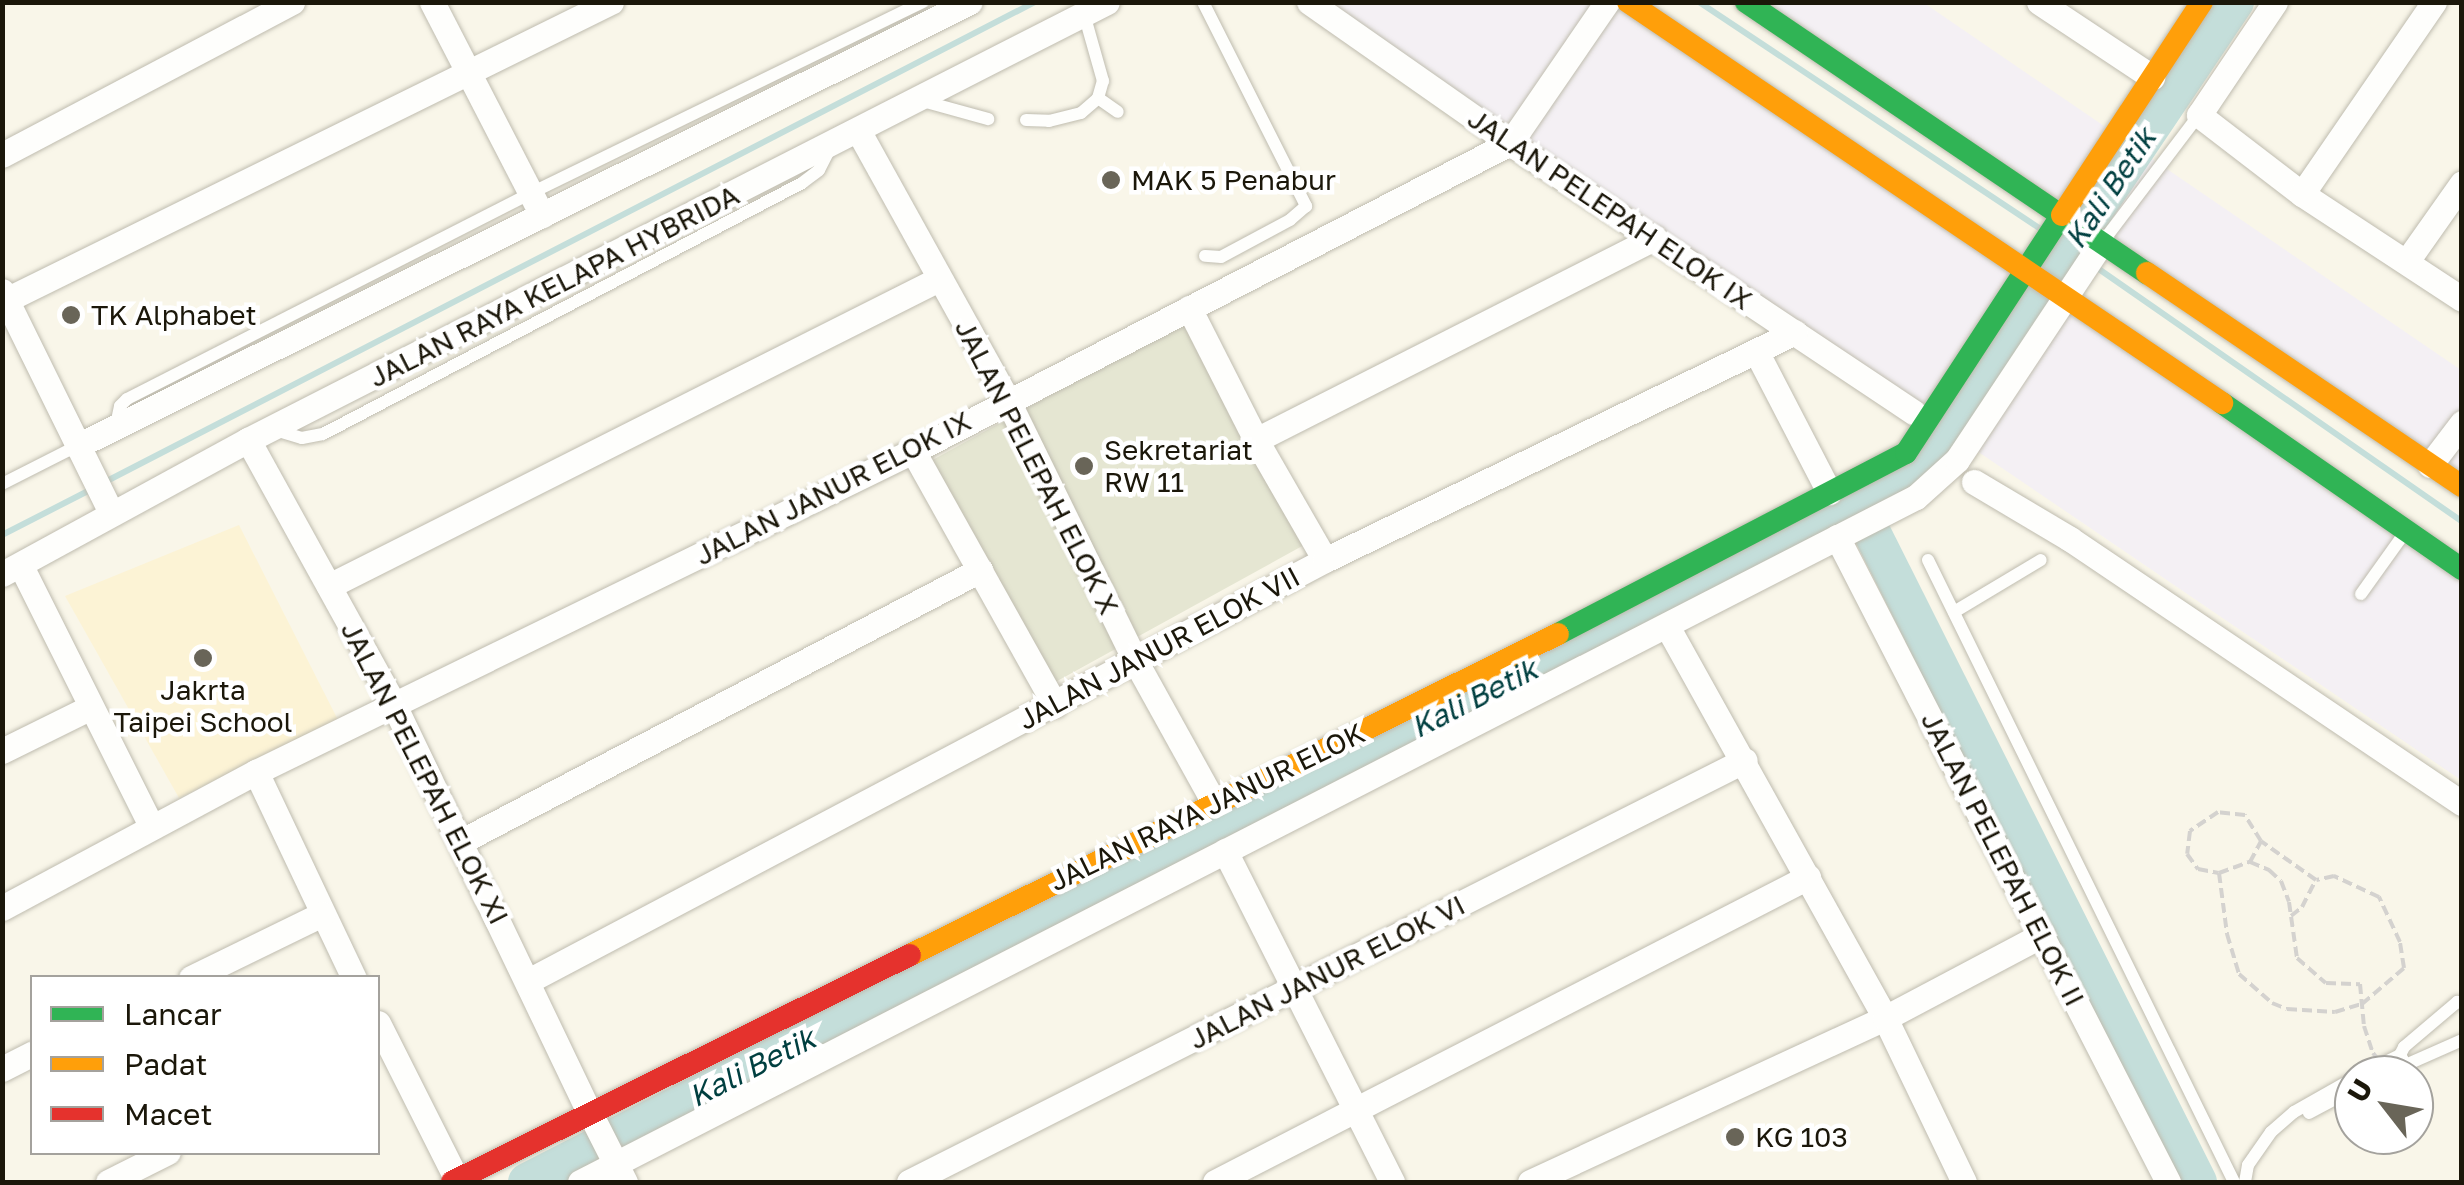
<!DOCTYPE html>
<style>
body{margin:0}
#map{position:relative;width:2464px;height:1185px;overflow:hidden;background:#f9f6e9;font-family:"Golos Text",sans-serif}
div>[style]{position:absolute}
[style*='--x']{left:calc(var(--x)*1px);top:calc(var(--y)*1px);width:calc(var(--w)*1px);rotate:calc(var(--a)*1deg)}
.commercial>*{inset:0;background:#f4f0f4}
.built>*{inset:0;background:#fcf3d5}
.green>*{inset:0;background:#e5e6d2}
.stream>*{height:6px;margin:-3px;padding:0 3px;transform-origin:3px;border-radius:3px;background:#c4deda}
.river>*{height:38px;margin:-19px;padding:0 19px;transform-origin:19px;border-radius:19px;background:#c4deda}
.path>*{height:4px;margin-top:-2px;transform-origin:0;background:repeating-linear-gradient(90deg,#d4d2cf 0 10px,transparent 0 15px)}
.roads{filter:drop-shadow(0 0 2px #bfbcaf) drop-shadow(0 0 2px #bfbcaf)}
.lane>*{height:12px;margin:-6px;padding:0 6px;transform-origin:6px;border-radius:6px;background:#fefefc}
.street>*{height:25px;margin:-12.5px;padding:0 12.5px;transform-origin:12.5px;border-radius:12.5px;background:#fefefc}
.fast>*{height:22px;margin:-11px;padding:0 11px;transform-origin:11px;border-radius:11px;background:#30b455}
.slow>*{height:22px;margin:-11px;padding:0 11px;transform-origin:11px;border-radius:11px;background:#ff9f0a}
.jam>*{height:22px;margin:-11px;padding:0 11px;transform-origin:11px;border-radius:11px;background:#e5322d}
.path-bridge>*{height:4px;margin-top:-2px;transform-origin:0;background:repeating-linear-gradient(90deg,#d4d2cf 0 10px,transparent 0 15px)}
.dots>*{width:28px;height:28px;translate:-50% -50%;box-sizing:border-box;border:5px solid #fff;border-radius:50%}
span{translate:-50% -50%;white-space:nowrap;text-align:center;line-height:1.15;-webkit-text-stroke:9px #fff;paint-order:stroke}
.poi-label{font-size:28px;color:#1b170a}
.left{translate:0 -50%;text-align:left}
.street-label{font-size:28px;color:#1b170a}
.water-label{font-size:30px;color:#003f40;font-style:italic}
.frame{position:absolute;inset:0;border:5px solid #1b170a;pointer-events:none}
.legend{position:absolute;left:30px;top:975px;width:350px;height:180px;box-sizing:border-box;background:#fff;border:2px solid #a4a29d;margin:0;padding:12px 18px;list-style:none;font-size:30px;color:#1b170a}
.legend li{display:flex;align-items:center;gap:20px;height:50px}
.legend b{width:50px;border:2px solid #a4a29d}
.north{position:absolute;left:2334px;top:1055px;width:100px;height:100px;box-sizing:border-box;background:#fff;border:2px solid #a4a29d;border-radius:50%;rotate:301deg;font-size:28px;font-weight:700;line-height:40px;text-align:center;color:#1b170a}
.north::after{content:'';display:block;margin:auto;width:35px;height:45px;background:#696558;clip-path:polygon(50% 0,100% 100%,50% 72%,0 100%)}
</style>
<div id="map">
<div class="commercial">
<div style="clip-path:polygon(1315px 3px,1617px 3px,2018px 276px,1928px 414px)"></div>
<div style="clip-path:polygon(1760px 3px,1924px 3px,2461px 370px,2461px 478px)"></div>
<div style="clip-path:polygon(2068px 309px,2461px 579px,2461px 780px,1974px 449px)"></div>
</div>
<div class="built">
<div style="clip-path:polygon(239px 525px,338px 720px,179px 798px,65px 596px)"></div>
</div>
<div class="green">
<div style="clip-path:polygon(1183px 322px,1304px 545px,1050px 685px,929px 462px)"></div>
</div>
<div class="stream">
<div style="--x:1699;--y:2;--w:410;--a:33.6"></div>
<div style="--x:2060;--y:242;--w:27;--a:33"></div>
<div style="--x:2093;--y:265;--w:449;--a:34.8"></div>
<div style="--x:103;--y:483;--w:1049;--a:-27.3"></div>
<div style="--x:2;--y:535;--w:101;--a:-27.1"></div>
</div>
<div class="river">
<div style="--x:1856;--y:501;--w:762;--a:63.33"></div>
<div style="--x:527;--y:1182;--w:1538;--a:-27.08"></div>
<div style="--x:1896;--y:482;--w:45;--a:-38.7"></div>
<div style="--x:1931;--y:454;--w:545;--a:-56.08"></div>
</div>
<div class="path">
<div style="--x:2250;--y:862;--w:24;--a:-62"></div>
<div style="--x:2219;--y:873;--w:62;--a:82.5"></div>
<div style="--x:2227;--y:934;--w:42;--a:73.3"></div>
<div style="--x:2239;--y:974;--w:44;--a:41.3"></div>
<div style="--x:2272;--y:1003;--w:16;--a:22"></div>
<div style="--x:2287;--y:1009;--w:48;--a:3.6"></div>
<div style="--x:2335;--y:1012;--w:28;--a:-17"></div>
<div style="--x:2362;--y:1004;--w:55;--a:-40.6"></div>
<div style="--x:2404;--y:968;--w:26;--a:-99"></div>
<div style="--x:2400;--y:942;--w:50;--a:-115"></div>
<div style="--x:2379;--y:897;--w:50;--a:-155"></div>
<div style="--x:2334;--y:876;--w:18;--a:167"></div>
<div style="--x:2316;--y:880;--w:67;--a:-144.7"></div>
<div style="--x:2261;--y:841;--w:31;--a:-122"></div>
<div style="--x:2245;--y:815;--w:27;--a:-174"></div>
<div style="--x:2218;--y:812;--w:34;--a:146"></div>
<div style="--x:2190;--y:831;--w:23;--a:97"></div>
<div style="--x:2187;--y:854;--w:19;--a:54"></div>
<div style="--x:2198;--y:869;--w:21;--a:11"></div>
<div style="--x:2219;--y:873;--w:33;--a:-20"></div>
<div style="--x:2250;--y:862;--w:21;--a:23"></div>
<div style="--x:2269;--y:870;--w:16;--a:43"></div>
<div style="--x:2281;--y:881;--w:22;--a:69"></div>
<div style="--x:2289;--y:902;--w:57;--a:81.9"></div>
<div style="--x:2297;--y:958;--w:38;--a:41"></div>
<div style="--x:2326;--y:983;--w:34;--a:2"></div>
<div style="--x:2291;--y:916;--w:14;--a:-39"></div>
<div style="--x:2302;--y:907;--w:30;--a:-63"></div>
</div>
<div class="roads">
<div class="lane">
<div style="--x:1203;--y:2;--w:229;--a:63.2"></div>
<div style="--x:1306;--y:206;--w:21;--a:139"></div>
<div style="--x:1290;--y:220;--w:78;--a:151.8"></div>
<div style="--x:1221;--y:257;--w:16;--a:-176"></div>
<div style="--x:1098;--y:98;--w:24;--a:35"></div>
<div style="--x:919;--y:100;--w:72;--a:15.4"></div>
<div style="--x:1026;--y:120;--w:23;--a:2"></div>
<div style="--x:1049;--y:121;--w:33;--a:-14"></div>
<div style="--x:1081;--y:113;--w:23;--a:-41"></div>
<div style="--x:1098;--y:98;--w:18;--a:-74"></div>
<div style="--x:1103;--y:81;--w:70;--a:-105.8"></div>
<div style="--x:2104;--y:240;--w:157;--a:-52.8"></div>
<div style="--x:116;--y:425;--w:19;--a:-78"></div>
<div style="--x:120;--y:406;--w:10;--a:-45"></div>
<div style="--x:127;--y:399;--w:449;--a:-27"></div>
<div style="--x:527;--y:195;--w:441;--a:-26"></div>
<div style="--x:272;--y:429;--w:31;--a:17"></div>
<div style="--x:302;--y:438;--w:21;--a:-11"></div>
<div style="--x:323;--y:434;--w:541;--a:-27.65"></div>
<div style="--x:802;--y:183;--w:21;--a:-37"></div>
<div style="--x:819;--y:170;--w:25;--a:-63"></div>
<div style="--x:2;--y:484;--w:84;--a:-26.9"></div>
<div style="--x:1928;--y:560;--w:693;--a:63.8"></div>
<div style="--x:2361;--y:594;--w:77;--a:-54.5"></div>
<div style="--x:1954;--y:612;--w:101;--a:-30.9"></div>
<div style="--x:2407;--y:1067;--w:14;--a:-120"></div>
<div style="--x:2400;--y:1055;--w:9;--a:-63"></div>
<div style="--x:2404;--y:1047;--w:70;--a:-40.3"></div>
<div style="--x:2457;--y:1002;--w:5;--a:11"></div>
<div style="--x:2359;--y:1075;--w:46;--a:-26"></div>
<div style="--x:2383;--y:1075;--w:86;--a:-23.9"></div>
<div style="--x:2309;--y:1113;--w:51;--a:-28.1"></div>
<div style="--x:2245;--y:1182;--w:17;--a:-80"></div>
<div style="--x:2248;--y:1165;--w:40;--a:-55.1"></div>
<div style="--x:2271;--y:1132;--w:30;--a:-41"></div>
<div style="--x:2294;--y:1112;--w:69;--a:-29.5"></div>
</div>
<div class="street">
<div style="--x:432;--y:2;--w:240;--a:62.7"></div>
<div style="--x:1309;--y:2;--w:246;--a:35"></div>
<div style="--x:1510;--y:143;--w:485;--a:33.7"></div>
<div style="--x:2039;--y:2;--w:136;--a:33.6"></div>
<div style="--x:2275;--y:2;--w:136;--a:123.9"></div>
<div style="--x:2199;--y:115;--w:130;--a:37.5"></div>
<div style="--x:2302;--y:194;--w:191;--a:33.3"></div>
<div style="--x:859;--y:132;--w:305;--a:61"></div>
<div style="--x:1007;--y:399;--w:293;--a:63.9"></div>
<div style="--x:1136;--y:662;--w:161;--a:61"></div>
<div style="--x:2;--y:155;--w:328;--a:-27.8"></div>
<div style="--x:2302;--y:194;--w:233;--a:-55.5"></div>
<div style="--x:2407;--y:261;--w:95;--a:-54.8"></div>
<div style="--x:2;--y:291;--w:247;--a:63.8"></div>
<div style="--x:2;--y:302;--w:679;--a:-26.23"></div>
<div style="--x:1189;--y:308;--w:148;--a:63.1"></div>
<div style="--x:1256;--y:440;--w:138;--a:60.1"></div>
<div style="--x:1756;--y:351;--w:159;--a:62.6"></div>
<div style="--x:248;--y:440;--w:303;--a:61.1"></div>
<div style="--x:394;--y:705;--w:451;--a:64.4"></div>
<div style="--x:1256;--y:440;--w:447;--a:-26.9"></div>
<div style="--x:77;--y:446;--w:997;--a:-26.44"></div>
<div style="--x:913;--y:451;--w:291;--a:60.8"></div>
<div style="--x:2430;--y:465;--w:53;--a:-52.7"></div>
<div style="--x:1974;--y:482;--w:112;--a:30.7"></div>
<div style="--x:2070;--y:539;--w:473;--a:34"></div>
<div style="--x:1837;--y:537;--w:725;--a:62.83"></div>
<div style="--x:21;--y:566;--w:291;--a:63.4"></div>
<div style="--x:2;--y:574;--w:280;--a:-28.6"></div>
<div style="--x:248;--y:440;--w:964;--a:-27.02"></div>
<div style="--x:329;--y:586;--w:683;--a:-26.72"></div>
<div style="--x:1667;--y:626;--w:449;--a:60.9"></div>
<div style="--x:1885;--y:1018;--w:182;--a:64.3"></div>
<div style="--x:2;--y:751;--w:97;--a:-26.3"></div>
<div style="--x:256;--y:772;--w:228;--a:64.6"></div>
<div style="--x:460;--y:842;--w:587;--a:-27.61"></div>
<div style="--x:1225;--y:851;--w:371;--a:63.2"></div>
<div style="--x:2;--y:908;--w:288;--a:-28.2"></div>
<div style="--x:256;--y:772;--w:731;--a:-26.04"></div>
<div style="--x:913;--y:451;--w:672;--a:-27.29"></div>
<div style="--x:1510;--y:143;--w:171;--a:-55.5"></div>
<div style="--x:191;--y:978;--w:146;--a:-26"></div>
<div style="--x:530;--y:980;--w:899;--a:-27.85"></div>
<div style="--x:1325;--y:560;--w:522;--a:-25.88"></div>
<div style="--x:378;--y:1023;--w:176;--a:63.3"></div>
<div style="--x:2;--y:1069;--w:34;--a:-27"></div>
<div style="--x:593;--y:1119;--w:71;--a:63.1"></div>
<div style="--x:108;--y:1182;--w:67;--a:-26.6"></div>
<div style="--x:580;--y:1182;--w:1501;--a:-27.15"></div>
<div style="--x:1916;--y:497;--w:55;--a:-42.1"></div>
<div style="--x:1957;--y:460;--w:262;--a:-56.4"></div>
<div style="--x:909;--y:1182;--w:936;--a:-26.78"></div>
<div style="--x:1215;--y:1182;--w:667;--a:-27.22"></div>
<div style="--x:1530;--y:1182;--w:391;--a:-24.8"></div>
<div style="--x:1885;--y:1018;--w:178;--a:-27.9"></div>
</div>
<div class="fast">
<div style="--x:1746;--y:2;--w:484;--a:34.1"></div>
<div style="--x:2222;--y:403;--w:292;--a:34.7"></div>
<div style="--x:1558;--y:634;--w:392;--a:-27.5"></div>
<div style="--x:1906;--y:453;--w:285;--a:-56.8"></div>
</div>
<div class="slow">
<div style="--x:1628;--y:2;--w:717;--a:34.02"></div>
<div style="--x:2062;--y:215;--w:255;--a:-56.7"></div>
<div style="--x:2147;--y:273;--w:380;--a:34.1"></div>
<div style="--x:910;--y:955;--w:723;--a:-26.35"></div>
</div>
<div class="jam">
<div style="--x:452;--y:1182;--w:511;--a:-26.36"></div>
</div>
</div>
<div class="path-bridge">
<div style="--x:2360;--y:984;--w:42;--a:84.6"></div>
<div style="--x:2364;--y:1026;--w:28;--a:72"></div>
<div style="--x:2373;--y:1053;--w:27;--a:51"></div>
</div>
<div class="dots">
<div style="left:1111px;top:180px;background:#696558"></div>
<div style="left:71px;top:315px;background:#696558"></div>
<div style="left:1084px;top:466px;background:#696558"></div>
<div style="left:203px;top:658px;background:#696558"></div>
<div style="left:1735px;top:1137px;background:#696558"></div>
</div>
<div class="poi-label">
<span class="left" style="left:1131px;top:180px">MAK 5 Penabur</span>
<span class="left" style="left:91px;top:315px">TK Alphabet</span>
<span class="left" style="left:1104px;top:466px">Sekretariat<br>RW 11</span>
<span style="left:203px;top:706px">Jakrta<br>Taipei School</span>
<span class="left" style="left:1755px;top:1137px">KG 103</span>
</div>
<div class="street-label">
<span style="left:1610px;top:209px;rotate:34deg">JALAN PELEPAH ELOK IX</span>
<span style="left:554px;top:286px;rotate:-27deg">JALAN RAYA KELAPA HYBRIDA</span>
<span style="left:1037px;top:467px;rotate:63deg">JALAN PELEPAH ELOK X</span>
<span style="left:833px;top:488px;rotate:-27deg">JALAN JANUR ELOK IX</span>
<span style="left:1159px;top:648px;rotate:-28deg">JALAN JANUR ELOK VII</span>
<span style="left:425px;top:773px;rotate:63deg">JALAN PELEPAH ELOK XI</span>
<span style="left:1207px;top:807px;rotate:-26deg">JALAN RAYA JANUR ELOK</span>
<span style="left:2003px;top:859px;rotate:63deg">JALAN PELEPAH ELOK II</span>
<span style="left:1327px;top:972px;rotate:-27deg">JALAN JANUR ELOK VI</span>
</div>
<div class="water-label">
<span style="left:2110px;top:188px;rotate:-56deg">Kali Betik</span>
<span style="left:1474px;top:698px;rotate:-27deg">Kali Betik</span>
<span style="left:752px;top:1067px;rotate:-27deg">Kali Betik</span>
</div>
<div class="frame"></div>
<ul class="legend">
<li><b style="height:12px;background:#30b455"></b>Lancar</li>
<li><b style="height:12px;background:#ff9f0a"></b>Padat</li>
<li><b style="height:12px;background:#e5322d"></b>Macet</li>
</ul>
<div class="north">U</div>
</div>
